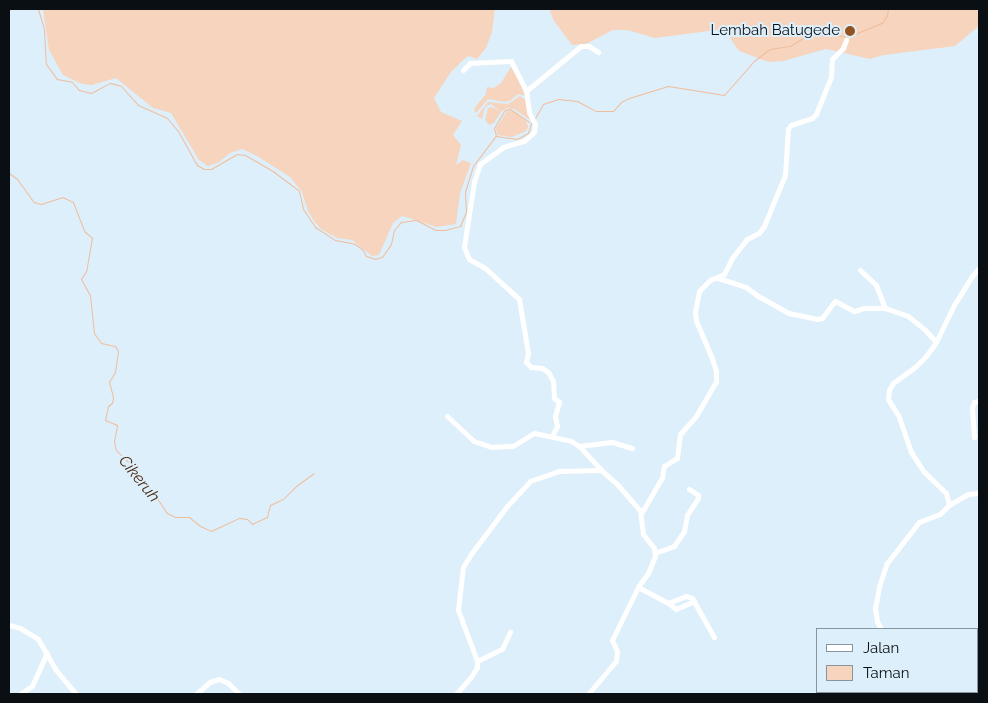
<!DOCTYPE html>
<style>
body{margin:0}
#map{position:relative;width:988px;height:703px;overflow:hidden;background:#ddeffb;font-family:Raleway,sans-serif}
div>[style]{position:absolute}
[style*='--x']{left:calc(var(--x)*1px);top:calc(var(--y)*1px);width:calc(var(--w)*1px);rotate:calc(var(--a)*1deg)}
.green>*{inset:0;background:#f6d4be}
.stream>*{height:1px;margin:-0.5px;padding:0 0.5px;transform-origin:0.5px;border-radius:0.5px;background:#f0bc99}
.minor>*{height:5px;margin:-2.5px;padding:0 2.5px;transform-origin:2.5px;border-radius:2.5px;background:#fff}
.dots>*{width:14px;height:14px;translate:-50% -50%;box-sizing:border-box;border:2px solid #ddeffb;border-radius:50%}
span{translate:-50% -50%;white-space:nowrap;text-align:center;line-height:1.15;-webkit-text-stroke:4px #ddeffb;paint-order:stroke}
.poi-label{font-size:15px;color:#090f13}
.right{translate:-100% -50%;text-align:right}
.water-label{font-size:16px;color:#4a280e;font-style:italic}
.frame{position:absolute;inset:0;border:10px solid #090f13;pointer-events:none}
.legend{position:absolute;left:816px;top:628px;width:162px;height:65px;box-sizing:border-box;background:#ddeffb;border:1px solid #88959e;margin:0;padding:6px 9px;list-style:none;font-size:15px;color:#090f13}
.legend li{display:flex;align-items:center;gap:10px;height:25px}
.legend b{width:25px;border:1px solid #88959e}
</style>
<div id="map">
<div class="green">
<div style="clip-path:polygon(43px 9px,495px 9px,492px 32px,486px 48px,477px 59px,468px 56px,461px 62px,451px 72px,434px 98px,441px 112px,462px 121px,453px 135px,461px 145px,456px 165px,463px 160px,471px 163px,460px 193px,456px 224px,437px 227px,402px 216px,393px 223px,379px 255px,372px 256px,352px 240px,337px 238px,321px 229px,314px 221px,308px 211px,302px 192px,290px 177px,257px 156px,242px 149px,230px 153px,219px 162px,208px 166px,199px 160px,171px 113px,153px 108px,116px 78px,92px 85px,82px 84px,63px 75px,49px 50px)"></div>
<div style="clip-path:polygon(549px 9px,979px 9px,979px 26px,955px 46px,884px 55px,870px 59px,826px 49px,783px 61px,769px 62px,739px 51px,730px 38px,731px 34px,716px 30px,655px 38px,627px 30px,613px 30px,586px 44px,572px 45px,554px 21px)"></div>
<div style="clip-path:polygon(511px 67px,517px 74px,525px 96px,518px 94px,511px 100px,505px 102px,488px 99px,476px 113px,474px 111px,476px 106px,486px 94px,487px 87px,494px 88px,501px 83px)"></div>
<div style="clip-path:polygon(520px 96px,526px 100px,530px 120px,514px 109px,507px 108px,501px 112px,494px 123px,489px 125px,485px 120px,488px 108px,492px 107px,500px 111px,491px 104px,485px 107px,482px 119px,477px 116px,488px 102px,508px 104px)"></div>
<div style="clip-path:polygon(508px 110px,516px 113px,526px 121px,528px 127px,526px 131px,512px 137px,497px 135px,496px 128px)"></div>
</div>
<div class="stream">
<div style="--x:38;--y:9;--w:21;--a:73"></div>
<div style="--x:44;--y:29;--w:35;--a:87"></div>
<div style="--x:46;--y:64;--w:19;--a:54"></div>
<div style="--x:57;--y:79;--w:15;--a:11"></div>
<div style="--x:72;--y:82;--w:11;--a:49"></div>
<div style="--x:79;--y:90;--w:12;--a:14"></div>
<div style="--x:91;--y:93;--w:21;--a:-28"></div>
<div style="--x:110;--y:83;--w:11;--a:15"></div>
<div style="--x:121;--y:86;--w:25;--a:48"></div>
<div style="--x:138;--y:105;--w:32;--a:24"></div>
<div style="--x:167;--y:118;--w:17;--a:50"></div>
<div style="--x:178;--y:131;--w:39;--a:61"></div>
<div style="--x:197;--y:165;--w:8;--a:30"></div>
<div style="--x:204;--y:169;--w:7;--a:0"></div>
<div style="--x:211;--y:169;--w:30;--a:-30"></div>
<div style="--x:237;--y:154;--w:8;--a:7"></div>
<div style="--x:245;--y:155;--w:34;--a:30"></div>
<div style="--x:274;--y:172;--w:31;--a:37"></div>
<div style="--x:299;--y:191;--w:18;--a:77"></div>
<div style="--x:303;--y:209;--w:22;--a:56"></div>
<div style="--x:315;--y:227;--w:24;--a:33"></div>
<div style="--x:335;--y:240;--w:20;--a:11"></div>
<div style="--x:355;--y:244;--w:9;--a:36"></div>
<div style="--x:362;--y:249;--w:8;--a:60"></div>
<div style="--x:366;--y:256;--w:9;--a:18"></div>
<div style="--x:375;--y:259;--w:7;--a:-16"></div>
<div style="--x:382;--y:257;--w:16;--a:-55"></div>
<div style="--x:391;--y:244;--w:14;--a:-78"></div>
<div style="--x:394;--y:230;--w:11;--a:-49"></div>
<div style="--x:401;--y:222;--w:15;--a:-8"></div>
<div style="--x:416;--y:220;--w:22;--a:27"></div>
<div style="--x:436;--y:230;--w:9;--a:0"></div>
<div style="--x:445;--y:230;--w:16;--a:-15"></div>
<div style="--x:460;--y:226;--w:15;--a:-67"></div>
<div style="--x:466;--y:212;--w:20;--a:-93"></div>
<div style="--x:465;--y:192;--w:27;--a:-73"></div>
<div style="--x:473;--y:166;--w:38;--a:-53"></div>
<div style="--x:496;--y:136;--w:21;--a:8"></div>
<div style="--x:517;--y:139;--w:13;--a:-29"></div>
<div style="--x:528;--y:133;--w:13;--a:-72"></div>
<div style="--x:535;--y:118;--w:16;--a:-60"></div>
<div style="--x:543;--y:104;--w:16;--a:-18"></div>
<div style="--x:558;--y:99;--w:19;--a:6"></div>
<div style="--x:577;--y:101;--w:21;--a:28"></div>
<div style="--x:596;--y:111;--w:17;--a:0"></div>
<div style="--x:613;--y:111;--w:12;--a:-48"></div>
<div style="--x:621;--y:102;--w:9;--a:-27"></div>
<div style="--x:629;--y:98;--w:41;--a:-17.1"></div>
<div style="--x:668;--y:86;--w:57;--a:9.1"></div>
<div style="--x:724;--y:95;--w:45;--a:-48.6"></div>
<div style="--x:754;--y:61;--w:20;--a:-37"></div>
<div style="--x:770;--y:49;--w:20;--a:-9"></div>
<div style="--x:790;--y:46;--w:15;--a:-32"></div>
<div style="--x:803;--y:38;--w:18;--a:-16"></div>
<div style="--x:820;--y:33;--w:27;--a:8"></div>
<div style="--x:847;--y:37;--w:38;--a:-22"></div>
<div style="--x:882;--y:23;--w:9;--a:-58"></div>
<div style="--x:887;--y:15;--w:6;--a:-81"></div>
<div style="--x:496;--y:136;--w:8;--a:-104"></div>
<div style="--x:494;--y:128;--w:21;--a:-59"></div>
<div style="--x:505;--y:110;--w:5;--a:-11"></div>
<div style="--x:510;--y:109;--w:23;--a:34"></div>
<div style="--x:9;--y:173;--w:10;--a:37"></div>
<div style="--x:17;--y:179;--w:29;--a:54"></div>
<div style="--x:34;--y:202;--w:7;--a:16"></div>
<div style="--x:41;--y:204;--w:22;--a:-18"></div>
<div style="--x:62;--y:197;--w:12;--a:24"></div>
<div style="--x:73;--y:202;--w:31;--a:69"></div>
<div style="--x:84;--y:231;--w:11;--a:41"></div>
<div style="--x:92;--y:238;--w:34;--a:100"></div>
<div style="--x:86;--y:271;--w:9;--a:122"></div>
<div style="--x:81;--y:279;--w:18;--a:61"></div>
<div style="--x:90;--y:295;--w:38;--a:84"></div>
<div style="--x:94;--y:333;--w:12;--a:55"></div>
<div style="--x:101;--y:343;--w:14;--a:12"></div>
<div style="--x:115;--y:346;--w:6;--a:59"></div>
<div style="--x:118;--y:351;--w:21;--a:98"></div>
<div style="--x:115;--y:372;--w:12;--a:121"></div>
<div style="--x:109;--y:382;--w:16;--a:75"></div>
<div style="--x:113;--y:397;--w:6;--a:99"></div>
<div style="--x:112;--y:403;--w:5;--a:143"></div>
<div style="--x:108;--y:406;--w:14;--a:102"></div>
<div style="--x:105;--y:420;--w:13;--a:23"></div>
<div style="--x:117;--y:425;--w:17;--a:100"></div>
<div style="--x:114;--y:442;--w:8;--a:76"></div>
<div style="--x:116;--y:450;--w:18;--a:45"></div>
<div style="--x:129;--y:463;--w:13;--a:61"></div>
<div style="--x:135;--y:474;--w:21;--a:43"></div>
<div style="--x:150;--y:488;--w:30;--a:56"></div>
<div style="--x:167;--y:513;--w:9;--a:27"></div>
<div style="--x:175;--y:517;--w:14;--a:0"></div>
<div style="--x:189;--y:517;--w:14;--a:39"></div>
<div style="--x:200;--y:526;--w:12;--a:24"></div>
<div style="--x:211;--y:531;--w:31;--a:-25"></div>
<div style="--x:239;--y:518;--w:8;--a:7"></div>
<div style="--x:247;--y:519;--w:7;--a:45"></div>
<div style="--x:252;--y:524;--w:17;--a:-25"></div>
<div style="--x:267;--y:517;--w:12;--a:-76"></div>
<div style="--x:270;--y:505;--w:14;--a:-25"></div>
<div style="--x:283;--y:499;--w:18;--a:-45"></div>
<div style="--x:296;--y:486;--w:22;--a:-36"></div>
</div>
<div class="minor">
<div style="--x:463;--y:70;--w:10;--a:-45"></div>
<div style="--x:470;--y:63;--w:41;--a:-2.8"></div>
<div style="--x:511;--y:61;--w:34;--a:63"></div>
<div style="--x:860;--y:270;--w:22;--a:43"></div>
<div style="--x:876;--y:285;--w:25;--a:69"></div>
<div style="--x:718;--y:278;--w:29;--a:18"></div>
<div style="--x:746;--y:287;--w:15;--a:37"></div>
<div style="--x:758;--y:296;--w:35;--a:29"></div>
<div style="--x:789;--y:313;--w:29;--a:12"></div>
<div style="--x:817;--y:319;--w:5;--a:-11"></div>
<div style="--x:822;--y:318;--w:21;--a:-53"></div>
<div style="--x:835;--y:301;--w:21;--a:28"></div>
<div style="--x:854;--y:311;--w:10;--a:-17"></div>
<div style="--x:864;--y:308;--w:21;--a:0"></div>
<div style="--x:885;--y:308;--w:24;--a:19"></div>
<div style="--x:908;--y:316;--w:22;--a:39"></div>
<div style="--x:925;--y:330;--w:16;--a:47"></div>
<div style="--x:447;--y:416;--w:37;--a:43"></div>
<div style="--x:474;--y:441;--w:18;--a:19"></div>
<div style="--x:491;--y:447;--w:22;--a:-3"></div>
<div style="--x:513;--y:446;--w:25;--a:-32"></div>
<div style="--x:534;--y:433;--w:38;--a:12"></div>
<div style="--x:571;--y:441;--w:9;--a:32"></div>
<div style="--x:579;--y:446;--w:33;--a:47"></div>
<div style="--x:601;--y:470;--w:21;--a:41"></div>
<div style="--x:617;--y:484;--w:35;--a:49"></div>
<div style="--x:640;--y:510;--w:24;--a:83"></div>
<div style="--x:643;--y:534;--w:18;--a:52"></div>
<div style="--x:654;--y:548;--w:8;--a:83"></div>
<div style="--x:655;--y:556;--w:18;--a:112"></div>
<div style="--x:648;--y:573;--w:17;--a:126"></div>
<div style="--x:638;--y:587;--w:59;--a:116.1"></div>
<div style="--x:612;--y:640;--w:12;--a:66"></div>
<div style="--x:617;--y:651;--w:10;--a:96"></div>
<div style="--x:616;--y:661;--w:43;--a:130.3"></div>
<div style="--x:552;--y:436;--w:11;--a:-63"></div>
<div style="--x:557;--y:426;--w:10;--a:-101"></div>
<div style="--x:555;--y:416;--w:15;--a:-74"></div>
<div style="--x:559;--y:402;--w:6;--a:-141"></div>
<div style="--x:554;--y:398;--w:17;--a:-93"></div>
<div style="--x:553;--y:381;--w:10;--a:-119"></div>
<div style="--x:548;--y:372;--w:7;--a:-146"></div>
<div style="--x:542;--y:368;--w:11;--a:-175"></div>
<div style="--x:531;--y:367;--w:7;--a:-135"></div>
<div style="--x:526;--y:362;--w:9;--a:-77"></div>
<div style="--x:528;--y:353;--w:55;--a:-99.5"></div>
<div style="--x:519;--y:299;--w:46;--a:-137.6"></div>
<div style="--x:485;--y:268;--w:18;--a:-151"></div>
<div style="--x:469;--y:259;--w:13;--a:-113"></div>
<div style="--x:464;--y:247;--w:66;--a:-81.3"></div>
<div style="--x:474;--y:182;--w:19;--a:-72"></div>
<div style="--x:480;--y:164;--w:29;--a:-36"></div>
<div style="--x:503;--y:147;--w:22;--a:-16"></div>
<div style="--x:524;--y:141;--w:13;--a:-42"></div>
<div style="--x:534;--y:132;--w:8;--a:-83"></div>
<div style="--x:535;--y:124;--w:13;--a:-117"></div>
<div style="--x:529;--y:112;--w:21;--a:-98"></div>
<div style="--x:526;--y:91;--w:71;--a:-39.3"></div>
<div style="--x:581;--y:46;--w:8;--a:0"></div>
<div style="--x:589;--y:46;--w:11;--a:34"></div>
<div style="--x:974;--y:437;--w:29;--a:-94"></div>
<div style="--x:972;--y:408;--w:6;--a:-72"></div>
<div style="--x:974;--y:402;--w:5;--a:-11"></div>
<div style="--x:579;--y:446;--w:33;--a:-7"></div>
<div style="--x:612;--y:442;--w:21;--a:17"></div>
<div style="--x:949;--y:505;--w:22;--a:-30"></div>
<div style="--x:968;--y:494;--w:11;--a:-5"></div>
<div style="--x:642;--y:512;--w:39;--a:-60"></div>
<div style="--x:662;--y:478;--w:12;--a:-81"></div>
<div style="--x:664;--y:466;--w:15;--a:-32"></div>
<div style="--x:677;--y:458;--w:24;--a:-83"></div>
<div style="--x:680;--y:434;--w:24;--a:-48"></div>
<div style="--x:696;--y:416;--w:39;--a:-60"></div>
<div style="--x:716;--y:382;--w:11;--a:-90"></div>
<div style="--x:716;--y:371;--w:16;--a:-108"></div>
<div style="--x:711;--y:356;--w:38;--a:-113"></div>
<div style="--x:696;--y:321;--w:9;--a:-96"></div>
<div style="--x:695;--y:312;--w:21;--a:-79"></div>
<div style="--x:699;--y:291;--w:16;--a:-45"></div>
<div style="--x:710;--y:280;--w:15;--a:-23"></div>
<div style="--x:724;--y:274;--w:18;--a:-63"></div>
<div style="--x:732;--y:258;--w:24;--a:-52"></div>
<div style="--x:747;--y:239;--w:13;--a:-27"></div>
<div style="--x:759;--y:233;--w:9;--a:-54"></div>
<div style="--x:764;--y:226;--w:55;--a:-67.6"></div>
<div style="--x:785;--y:175;--w:46;--a:-86.3"></div>
<div style="--x:788;--y:129;--w:5;--a:-53"></div>
<div style="--x:791;--y:125;--w:22;--a:-18"></div>
<div style="--x:812;--y:118;--w:6;--a:-45"></div>
<div style="--x:816;--y:114;--w:40;--a:-68"></div>
<div style="--x:831;--y:77;--w:18;--a:-87"></div>
<div style="--x:832;--y:59;--w:16;--a:-45"></div>
<div style="--x:843;--y:48;--w:9;--a:-69"></div>
<div style="--x:655;--y:553;--w:20;--a:-20"></div>
<div style="--x:674;--y:546;--w:18;--a:-56"></div>
<div style="--x:684;--y:531;--w:16;--a:-79"></div>
<div style="--x:687;--y:515;--w:20;--a:-57"></div>
<div style="--x:698;--y:498;--w:3;--a:-90"></div>
<div style="--x:698;--y:495;--w:11;--a:-146"></div>
<div style="--x:638;--y:587;--w:34;--a:28"></div>
<div style="--x:668;--y:603;--w:19;--a:-21"></div>
<div style="--x:686;--y:596;--w:6;--a:18"></div>
<div style="--x:692;--y:598;--w:45;--a:60.6"></div>
<div style="--x:668;--y:603;--w:10;--a:37"></div>
<div style="--x:676;--y:609;--w:20;--a:-24"></div>
<div style="--x:9;--y:625;--w:11;--a:15"></div>
<div style="--x:20;--y:628;--w:21;--a:31"></div>
<div style="--x:38;--y:639;--w:34;--a:60"></div>
<div style="--x:55;--y:669;--w:33;--a:50"></div>
<div style="--x:881;--y:629;--w:9;--a:-117"></div>
<div style="--x:877;--y:621;--w:13;--a:-99"></div>
<div style="--x:875;--y:608;--w:25;--a:-79"></div>
<div style="--x:880;--y:583;--w:21;--a:-71"></div>
<div style="--x:887;--y:563;--w:52;--a:-52"></div>
<div style="--x:919;--y:522;--w:22;--a:-21"></div>
<div style="--x:940;--y:514;--w:13;--a:-45"></div>
<div style="--x:949;--y:505;--w:12;--a:-104"></div>
<div style="--x:946;--y:493;--w:30;--a:-136"></div>
<div style="--x:924;--y:472;--w:24;--a:-123"></div>
<div style="--x:911;--y:452;--w:39;--a:-109"></div>
<div style="--x:898;--y:415;--w:19;--a:-122"></div>
<div style="--x:888;--y:399;--w:9;--a:-84"></div>
<div style="--x:889;--y:390;--w:8;--a:-60"></div>
<div style="--x:893;--y:383;--w:27;--a:-36"></div>
<div style="--x:915;--y:367;--w:16;--a:-45"></div>
<div style="--x:926;--y:356;--w:17;--a:-54"></div>
<div style="--x:936;--y:342;--w:41;--a:-64.1"></div>
<div style="--x:954;--y:305;--w:34;--a:-58"></div>
<div style="--x:972;--y:276;--w:11;--a:-49"></div>
<div style="--x:477;--y:661;--w:28;--a:-26"></div>
<div style="--x:502;--y:649;--w:19;--a:-65"></div>
<div style="--x:20;--y:694;--w:14;--a:-34"></div>
<div style="--x:32;--y:686;--w:36;--a:-66"></div>
<div style="--x:196;--y:694;--w:18;--a:-41"></div>
<div style="--x:210;--y:682;--w:9;--a:-18"></div>
<div style="--x:219;--y:679;--w:10;--a:24"></div>
<div style="--x:228;--y:683;--w:16;--a:45"></div>
<div style="--x:456;--y:694;--w:23;--a:-49"></div>
<div style="--x:471;--y:677;--w:12;--a:-59"></div>
<div style="--x:477;--y:667;--w:6;--a:-90"></div>
<div style="--x:477;--y:661;--w:54;--a:-110.4"></div>
<div style="--x:458;--y:610;--w:43;--a:-83.4"></div>
<div style="--x:463;--y:567;--w:15;--a:-58"></div>
<div style="--x:471;--y:554;--w:60;--a:-53.1"></div>
<div style="--x:507;--y:506;--w:34;--a:-47"></div>
<div style="--x:530;--y:481;--w:31;--a:-19"></div>
<div style="--x:559;--y:471;--w:42;--a:-1.4"></div>
<div style="--x:876;--y:694;--w:2;--a:-63"></div>
</div>
<div class="dots">
<div style="left:850px;top:31px;background:#93521e"></div>
</div>
<div class="poi-label">
<span class="right" style="left:840px;top:31px">Lembah Batugede</span>
</div>
<div class="water-label">
<span style="left:139px;top:479px;rotate:51deg">Cikeruh</span>
</div>
<div class="frame"></div>
<ul class="legend">
<li><b style="height:6px;background:#fff"></b>Jalan</li>
<li><b style="height:14px;background:#f6d4be"></b>Taman</li>
</ul>
</div>
